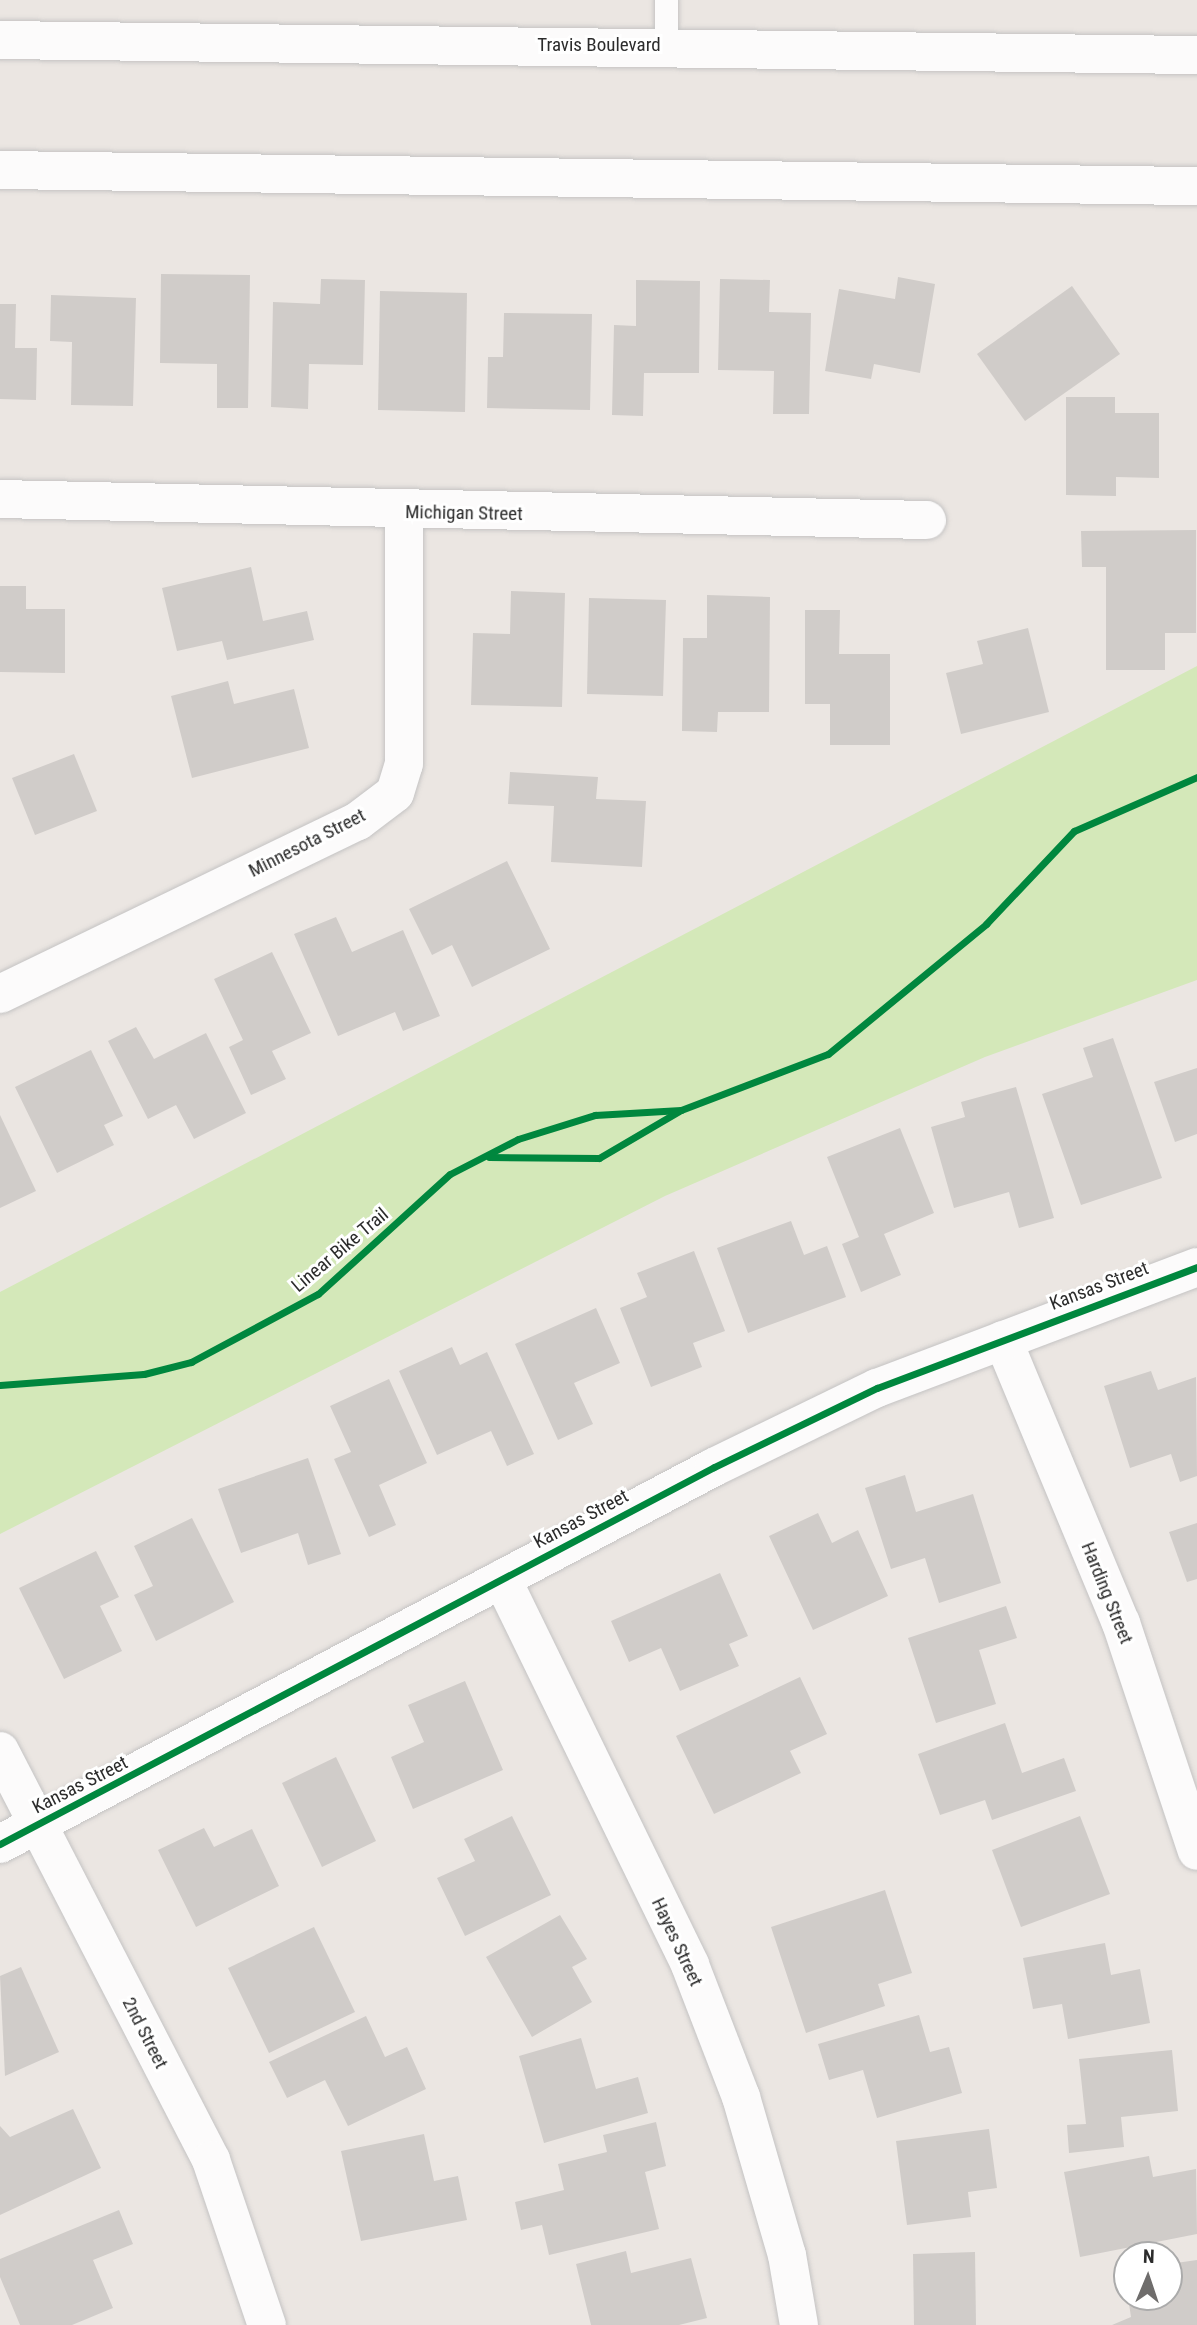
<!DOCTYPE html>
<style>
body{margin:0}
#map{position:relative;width:1197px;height:2325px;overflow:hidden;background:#ebe6e2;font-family:"Roboto Condensed",sans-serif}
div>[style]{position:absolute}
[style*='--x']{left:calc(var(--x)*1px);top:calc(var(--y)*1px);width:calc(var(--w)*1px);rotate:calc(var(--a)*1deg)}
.green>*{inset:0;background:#d4e8b9}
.building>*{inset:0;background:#d0ccc9}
.roads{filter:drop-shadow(0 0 2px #c4c3c3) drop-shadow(0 0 2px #c4c3c3)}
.lane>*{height:23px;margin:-11.5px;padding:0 11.5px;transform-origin:11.5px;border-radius:11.5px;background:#fcfbfb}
.street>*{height:38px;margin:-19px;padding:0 19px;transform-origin:19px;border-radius:19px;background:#fcfbfb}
.secondary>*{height:38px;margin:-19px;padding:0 19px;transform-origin:19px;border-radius:19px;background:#fcfbfb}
.cycleway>*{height:7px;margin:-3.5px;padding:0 3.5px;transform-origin:3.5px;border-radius:3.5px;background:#00873e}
span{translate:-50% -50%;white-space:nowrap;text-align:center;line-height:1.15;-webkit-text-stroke:6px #fff;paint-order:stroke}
.street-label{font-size:19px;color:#2c2c2c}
.north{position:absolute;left:1113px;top:2241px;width:70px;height:70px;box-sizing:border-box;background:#fff;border:2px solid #ababab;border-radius:50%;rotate:2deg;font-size:19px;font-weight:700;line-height:28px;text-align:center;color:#2c2c2c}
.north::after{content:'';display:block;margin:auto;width:24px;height:32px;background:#6f6d6c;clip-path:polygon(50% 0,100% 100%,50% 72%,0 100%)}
</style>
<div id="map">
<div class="green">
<div style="clip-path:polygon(1197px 666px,1197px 980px,985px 1057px,665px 1196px,0 1534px,0 1292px)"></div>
</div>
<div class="building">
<div style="clip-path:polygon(161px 274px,250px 275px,248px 408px,217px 408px,217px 364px,160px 363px)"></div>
<div style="clip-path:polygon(898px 277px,935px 284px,920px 373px,874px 364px,871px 379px,825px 371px,839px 289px,895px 299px)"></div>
<div style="clip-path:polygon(321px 279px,365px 280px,363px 365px,309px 364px,308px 409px,271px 407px,273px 302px,320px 304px)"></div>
<div style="clip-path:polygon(720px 279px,770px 280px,769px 312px,811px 313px,809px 414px,773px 414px,774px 371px,718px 370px)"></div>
<div style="clip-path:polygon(636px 280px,700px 281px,699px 373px,644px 373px,643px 416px,612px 415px,614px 325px,636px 326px)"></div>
<div style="clip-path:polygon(1072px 286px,1120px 354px,1025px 421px,977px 354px)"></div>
<div style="clip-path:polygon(380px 291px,467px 293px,465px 412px,378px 410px)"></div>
<div style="clip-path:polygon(51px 295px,136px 298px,133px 406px,71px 405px,72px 342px,50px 341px)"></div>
<div style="clip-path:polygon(0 304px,16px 304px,15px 348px,37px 348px,36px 400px,0 399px)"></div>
<div style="clip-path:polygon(504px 313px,592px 314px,590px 410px,487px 408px,488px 357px,503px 357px)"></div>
<div style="clip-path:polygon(1066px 397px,1115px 397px,1115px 413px,1159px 413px,1159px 478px,1116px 477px,1116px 496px,1066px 495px)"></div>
<div style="clip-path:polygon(1196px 530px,1196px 633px,1165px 633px,1165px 670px,1106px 670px,1106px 567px,1082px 567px,1081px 531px)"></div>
<div style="clip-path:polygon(251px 567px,263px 621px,307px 611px,314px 640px,227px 660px,222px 641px,177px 651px,162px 588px)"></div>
<div style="clip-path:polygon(0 586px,26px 586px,26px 609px,65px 609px,65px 673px,0 672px)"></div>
<div style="clip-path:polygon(511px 591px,565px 593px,562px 707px,471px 705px,473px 633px,510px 634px)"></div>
<div style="clip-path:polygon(707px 595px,770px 597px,769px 712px,718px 712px,717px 732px,682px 731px,683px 638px,707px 638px)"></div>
<div style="clip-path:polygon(589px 598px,666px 600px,663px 696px,587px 694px)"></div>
<div style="clip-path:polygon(805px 610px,840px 610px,839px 654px,890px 654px,890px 745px,830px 745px,830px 704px,805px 704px)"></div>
<div style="clip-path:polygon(1028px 628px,1049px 712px,961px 734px,946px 673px,983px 664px,977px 641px)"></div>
<div style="clip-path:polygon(228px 681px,234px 704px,294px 689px,309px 748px,192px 778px,171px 696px)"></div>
<div style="clip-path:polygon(74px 754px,97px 811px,35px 835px,12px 778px)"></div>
<div style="clip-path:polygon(510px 772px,598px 777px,596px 799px,646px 801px,642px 867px,551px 862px,554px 806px,508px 804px)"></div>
<div style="clip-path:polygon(507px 861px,550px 949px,472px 987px,452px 945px,432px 955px,409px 909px)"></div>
<div style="clip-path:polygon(336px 917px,352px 952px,403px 930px,440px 1016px,403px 1031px,395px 1012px,338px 1036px,294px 934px)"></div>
<div style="clip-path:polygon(272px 952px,311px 1033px,272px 1051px,286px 1079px,251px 1095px,229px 1047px,243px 1040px,214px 979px)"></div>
<div style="clip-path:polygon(136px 1027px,154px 1059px,206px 1033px,246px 1113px,194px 1139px,176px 1105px,148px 1119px,108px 1041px)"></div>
<div style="clip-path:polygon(1113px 1038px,1162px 1178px,1081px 1205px,1042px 1094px,1093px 1077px,1083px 1048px)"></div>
<div style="clip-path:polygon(91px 1050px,123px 1116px,104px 1125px,114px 1145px,57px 1173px,15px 1087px)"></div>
<div style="clip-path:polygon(1197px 1068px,1197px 1134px,1175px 1142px,1154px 1082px)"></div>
<div style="clip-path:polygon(1016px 1087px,1054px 1218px,1019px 1228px,1009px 1192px,954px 1208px,931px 1127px,965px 1117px,961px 1102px)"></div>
<div style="clip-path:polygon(0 1115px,36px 1191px,0 1208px)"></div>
<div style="clip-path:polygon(900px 1128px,934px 1213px,884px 1234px,901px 1275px,861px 1292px,842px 1244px,859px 1237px,827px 1157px)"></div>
<div style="clip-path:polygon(791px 1221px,804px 1255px,827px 1246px,846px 1297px,748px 1333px,717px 1248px)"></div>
<div style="clip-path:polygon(694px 1251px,725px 1331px,693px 1343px,702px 1367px,651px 1387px,620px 1308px,647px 1297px,637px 1273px)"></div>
<div style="clip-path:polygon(596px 1308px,620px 1363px,574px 1383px,593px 1424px,558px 1440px,515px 1344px)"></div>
<div style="clip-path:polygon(452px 1347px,460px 1365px,487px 1352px,534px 1454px,507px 1466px,491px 1431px,437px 1455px,399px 1371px)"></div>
<div style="clip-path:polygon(1151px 1371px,1158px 1390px,1196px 1377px,1197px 1476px,1180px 1482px,1171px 1454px,1130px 1468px,1104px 1386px)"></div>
<div style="clip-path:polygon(389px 1379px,427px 1463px,379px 1485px,396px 1525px,369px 1537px,334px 1459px,351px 1452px,330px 1406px)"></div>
<div style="clip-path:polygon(308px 1458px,341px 1554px,308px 1565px,298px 1533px,241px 1553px,218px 1489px)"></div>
<div style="clip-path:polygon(905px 1475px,916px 1512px,973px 1494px,1001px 1583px,939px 1603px,925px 1558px,891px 1569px,865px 1488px)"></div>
<div style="clip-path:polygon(818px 1513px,832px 1543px,858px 1530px,888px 1596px,813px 1630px,769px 1536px)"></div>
<div style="clip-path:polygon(192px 1518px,234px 1602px,156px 1641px,134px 1595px,153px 1586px,134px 1546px)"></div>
<div style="clip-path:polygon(1197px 1523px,1197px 1579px,1187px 1582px,1169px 1532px)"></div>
<div style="clip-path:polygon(96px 1551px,119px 1597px,100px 1606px,122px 1651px,64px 1679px,19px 1588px)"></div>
<div style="clip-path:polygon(720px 1573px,748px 1636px,729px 1644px,739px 1666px,680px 1691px,661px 1648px,629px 1662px,611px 1621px)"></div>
<div style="clip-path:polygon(1006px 1606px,1017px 1638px,979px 1650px,996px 1704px,936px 1723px,908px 1638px)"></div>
<div style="clip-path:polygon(800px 1677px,827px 1734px,790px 1751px,801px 1773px,714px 1814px,676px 1736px)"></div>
<div style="clip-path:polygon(465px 1681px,503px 1770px,413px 1809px,391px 1757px,424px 1742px,408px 1705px)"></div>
<div style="clip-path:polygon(1005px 1723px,1022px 1773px,1064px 1758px,1076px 1791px,992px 1820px,985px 1800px,940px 1815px,918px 1754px)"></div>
<div style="clip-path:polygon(336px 1757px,376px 1841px,322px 1867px,282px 1783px)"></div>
<div style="clip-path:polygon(512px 1816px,551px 1895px,465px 1936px,437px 1878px,475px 1861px,464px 1839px)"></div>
<div style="clip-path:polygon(1080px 1816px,1110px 1894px,1021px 1927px,992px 1850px)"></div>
<div style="clip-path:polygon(204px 1828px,214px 1847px,252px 1829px,279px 1886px,196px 1927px,158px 1850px)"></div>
<div style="clip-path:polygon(885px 1890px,912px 1973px,878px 1984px,885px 2006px,806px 2033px,771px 1927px)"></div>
<div style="clip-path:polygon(560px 1915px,587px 1959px,572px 1967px,592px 2002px,532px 2037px,486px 1957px)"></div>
<div style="clip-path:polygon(314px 1927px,355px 2012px,269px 2053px,228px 1968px)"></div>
<div style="clip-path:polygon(1105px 1943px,1111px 1975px,1140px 1969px,1150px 2023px,1068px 2039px,1062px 2004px,1033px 2009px,1023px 1958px)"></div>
<div style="clip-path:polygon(21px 1967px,59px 2052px,5px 2076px,0 1976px)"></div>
<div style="clip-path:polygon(919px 2015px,930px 2052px,949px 2047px,962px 2093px,877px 2118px,863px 2070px,829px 2080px,818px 2044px)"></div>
<div style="clip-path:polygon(366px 2016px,385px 2057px,407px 2047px,426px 2089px,348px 2126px,325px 2080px,287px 2098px,269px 2062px)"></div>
<div style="clip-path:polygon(581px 2038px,596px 2089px,638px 2077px,648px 2113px,544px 2143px,519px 2056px)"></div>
<div style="clip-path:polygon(1172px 2050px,1178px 2111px,1121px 2117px,1124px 2147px,1069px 2153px,1067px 2125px,1086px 2124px,1079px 2059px)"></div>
<div style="clip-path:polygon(73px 2109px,101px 2168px,0 2215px,0 2126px,10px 2137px)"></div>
<div style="clip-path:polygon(656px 2122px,666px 2166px,645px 2172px,659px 2229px,549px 2255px,542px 2225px,521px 2230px,515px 2202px,564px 2190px,558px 2164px,607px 2152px,603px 2135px)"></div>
<div style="clip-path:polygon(989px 2129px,997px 2188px,968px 2192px,971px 2217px,907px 2225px,896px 2141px)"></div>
<div style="clip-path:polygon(424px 2134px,434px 2181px,458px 2176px,467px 2220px,361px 2241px,341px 2151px)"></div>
<div style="clip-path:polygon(1149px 2156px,1153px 2177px,1196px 2169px,1197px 2234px,1080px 2257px,1064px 2172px)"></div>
<div style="clip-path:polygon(119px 2210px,133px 2244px,93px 2260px,113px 2308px,72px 2325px,20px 2325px,0 2277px,0 2259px)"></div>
<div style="clip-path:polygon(626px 2251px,631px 2273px,691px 2258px,707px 2318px,679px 2325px,591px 2325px,576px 2264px)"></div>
<div style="clip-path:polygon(975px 2252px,976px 2325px,914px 2325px,913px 2254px)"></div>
<div style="clip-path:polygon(1197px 2260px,1197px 2325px,1112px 2325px,1131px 2317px,1128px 2297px,1169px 2297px,1169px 2264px)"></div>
</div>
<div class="roads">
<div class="lane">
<div style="--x:666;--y:0;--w:45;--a:90"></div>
</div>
<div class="street">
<div style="--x:0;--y:499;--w:927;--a:1.3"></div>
<div style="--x:0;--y:994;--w:398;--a:-25.8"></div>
<div style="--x:358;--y:821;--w:46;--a:-37.1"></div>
<div style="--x:395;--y:793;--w:30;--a:-73"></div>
<div style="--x:404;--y:764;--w:252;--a:-90"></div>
<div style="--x:1003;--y:1340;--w:307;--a:67.4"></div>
<div style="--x:1121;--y:1623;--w:240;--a:71.6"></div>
<div style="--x:502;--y:1579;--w:429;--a:64"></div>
<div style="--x:690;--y:1965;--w:142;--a:68.9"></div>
<div style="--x:741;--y:2097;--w:165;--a:73.8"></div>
<div style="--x:787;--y:2255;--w:71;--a:80.3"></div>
<div style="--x:0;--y:1751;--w:460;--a:62.7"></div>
<div style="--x:211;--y:2160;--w:174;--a:71.3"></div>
<div style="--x:0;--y:1844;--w:807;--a:-27.83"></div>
<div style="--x:714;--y:1467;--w:181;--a:-25.9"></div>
<div style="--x:877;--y:1388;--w:342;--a:-20.7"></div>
</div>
<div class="secondary">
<div style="--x:0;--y:40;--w:1197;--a:0.72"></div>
<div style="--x:0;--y:170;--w:1197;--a:0.77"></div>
</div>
</div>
<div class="cycleway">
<div style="--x:489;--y:1157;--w:110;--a:0.5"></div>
<div style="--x:599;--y:1158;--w:93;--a:-30.4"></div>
<div style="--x:0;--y:1385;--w:144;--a:-4.4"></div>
<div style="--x:144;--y:1374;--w:49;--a:-14.3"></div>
<div style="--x:191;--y:1362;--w:144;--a:-28.2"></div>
<div style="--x:318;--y:1294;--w:178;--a:-42.3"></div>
<div style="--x:450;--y:1174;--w:76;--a:-27.2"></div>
<div style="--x:518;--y:1139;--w:81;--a:-17.3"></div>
<div style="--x:595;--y:1115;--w:86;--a:-3.3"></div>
<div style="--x:681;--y:1110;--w:157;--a:-20.9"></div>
<div style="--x:828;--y:1054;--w:205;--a:-39.4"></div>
<div style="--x:986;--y:924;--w:128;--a:-46.6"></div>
<div style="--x:1074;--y:831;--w:134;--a:-23.7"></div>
<div style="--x:0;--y:1844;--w:807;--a:-27.83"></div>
<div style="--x:714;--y:1467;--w:181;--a:-25.9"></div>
<div style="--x:877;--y:1388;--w:342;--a:-20.7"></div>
</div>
<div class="street-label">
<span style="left:599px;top:45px">Travis Boulevard</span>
<span style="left:464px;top:513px;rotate:1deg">Michigan Street</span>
<span style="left:307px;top:843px;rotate:-27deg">Minnesota Street</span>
<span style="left:340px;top:1250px;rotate:-40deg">Linear Bike Trail</span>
<span style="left:1099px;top:1286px;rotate:-21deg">Kansas Street</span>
<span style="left:581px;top:1519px;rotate:-28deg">Kansas Street</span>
<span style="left:1107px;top:1593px;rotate:68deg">Harding Street</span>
<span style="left:80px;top:1785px;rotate:-27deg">Kansas Street</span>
<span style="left:677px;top:1942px;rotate:65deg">Hayes Street</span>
<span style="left:145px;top:2033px;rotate:63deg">2nd Street</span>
</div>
<div class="north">N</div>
</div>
